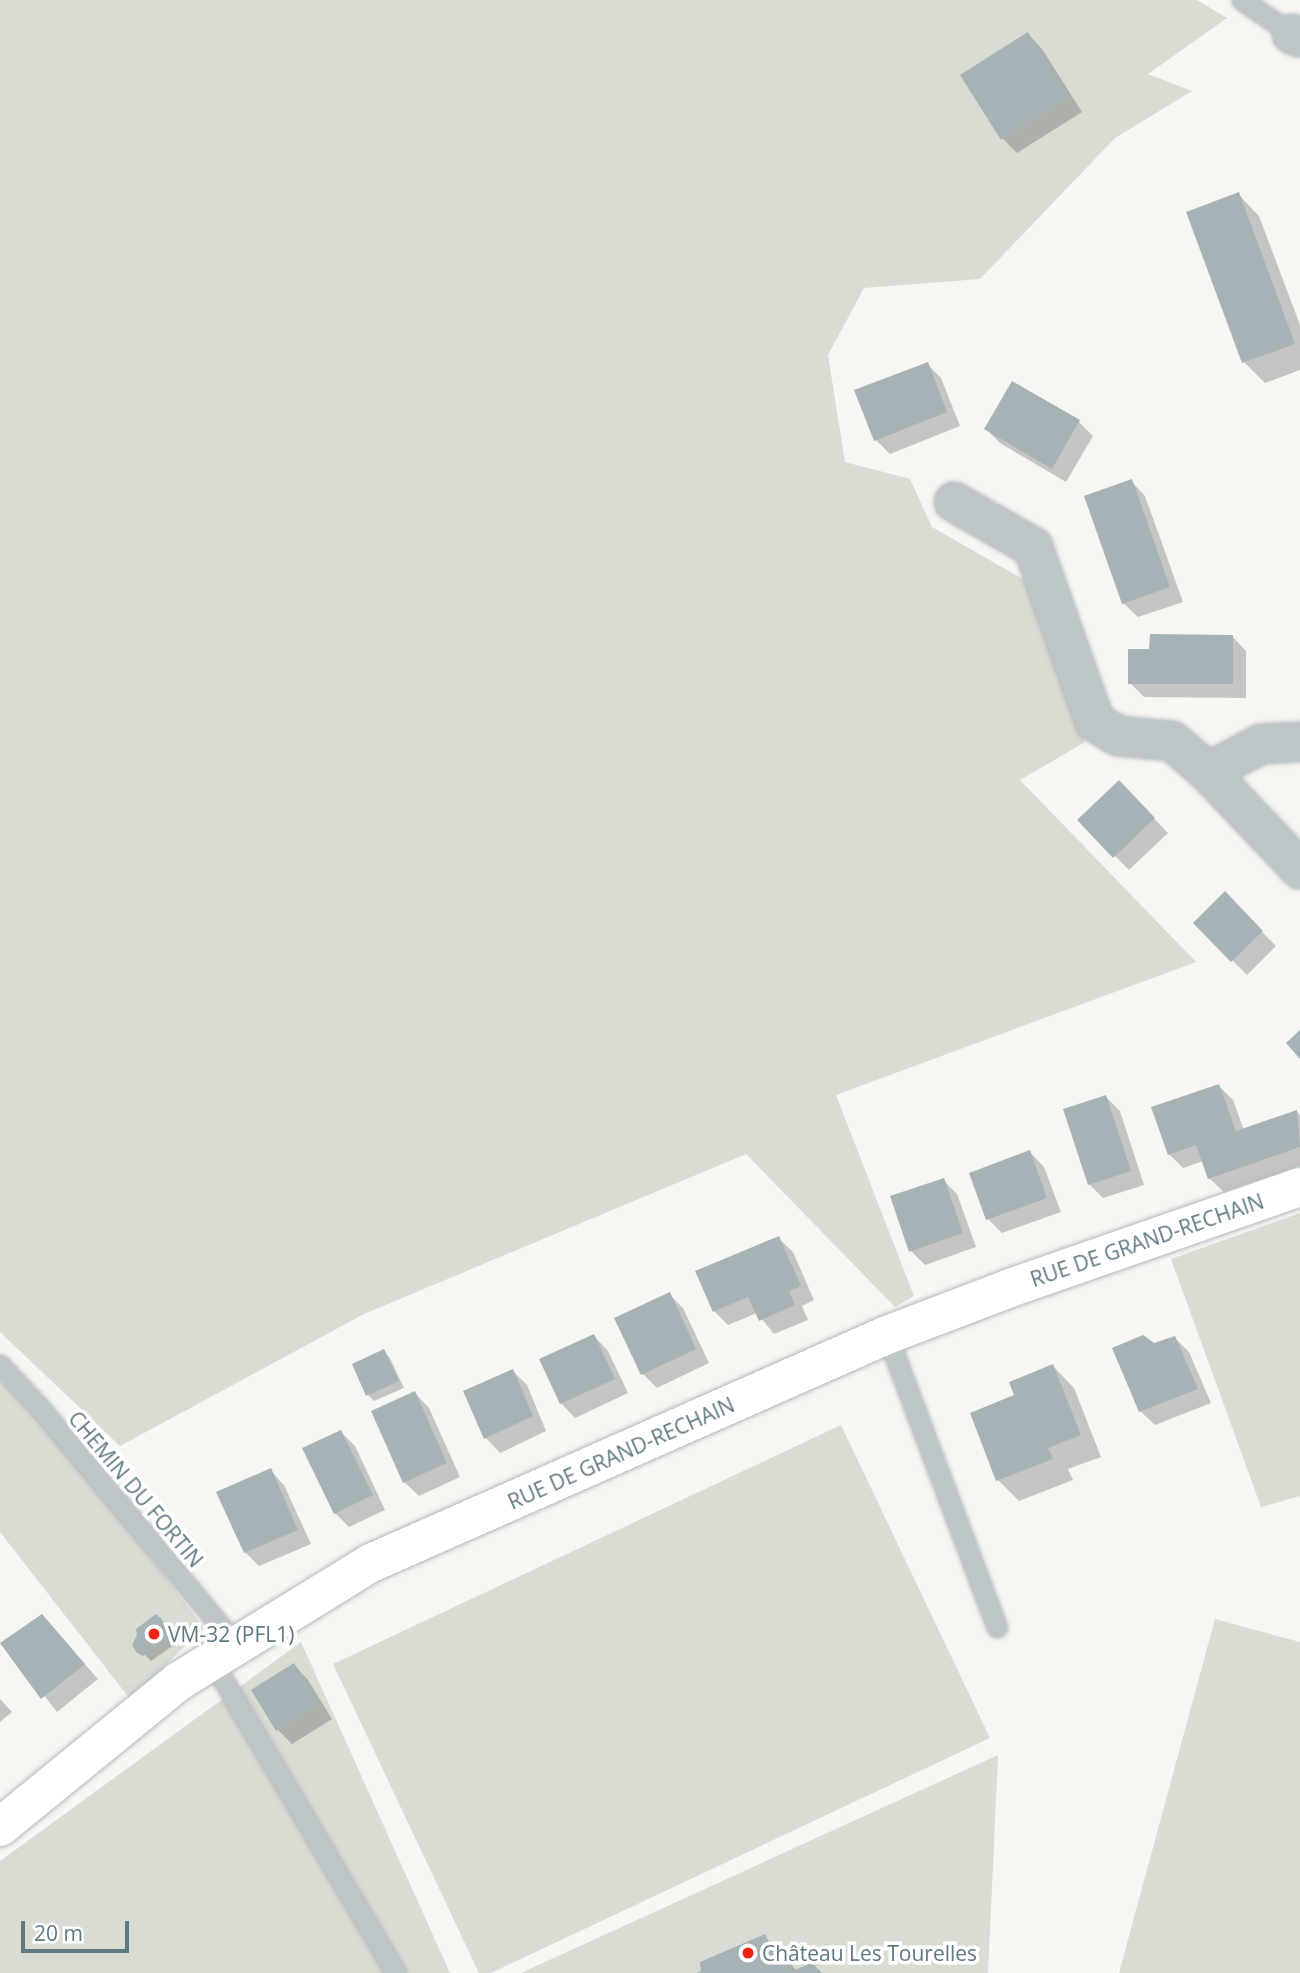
<!DOCTYPE html>
<meta charset="utf-8">
<style>
body{margin:0}
#map{position:relative;width:1300px;height:1973px;overflow:hidden;background:#f7f6f3;font-family:"Open Sans",sans-serif}
div>[style]{position:absolute}
[style*='--x']{left:calc(var(--x)*1px);top:calc(var(--y)*1px);width:calc(var(--w)*1px);rotate:calc(var(--a)*1deg)}
.green>*{inset:0;background:#d8dcd2}
.shadow>*{inset:0;background:#0003}
.building>*{inset:0;background:#a6b3b6}
.roads{filter:drop-shadow(0 0 2px #b1babd) drop-shadow(0 0 2px #b1babd)}
.lane>*{height:19px;margin:-9.5px;padding:0 9.5px;transform-origin:9.5px;border-radius:9.5px;background:#bfc6c8}
.street>*{height:38px;margin:-19px;padding:0 19px;transform-origin:19px;border-radius:19px;background:#bfc6c8}
.secondary>*{height:38px;margin:-19px;padding:0 19px;transform-origin:19px;border-radius:19px;background:#fff}
.dots>*{width:19px;height:19px;translate:-50% -50%;box-sizing:border-box;border:4px solid #fff;border-radius:50%}
span{translate:-50% -50%;white-space:nowrap;text-align:center;line-height:1.15;-webkit-text-stroke:7px #fff;paint-order:stroke}
.street-label{font-size:21px;color:#5f7981}
.poi-label{font-size:21px;color:#5f7981}
.left{translate:0 -50%;text-align:left}
.scale{position:absolute;left:21px;top:1921px;width:108px;height:32px;box-sizing:border-box;border:4px solid #5f7981;border-top:0;padding-left:9px;font-size:21px;line-height:24px;white-space:nowrap;color:#5f7981;-webkit-text-stroke:5px #fff;paint-order:stroke}
</style>
<div id="map">
<div class="green">
<div style="clip-path:polygon(0 0,1197px 0,1227px 18px,1148px 74px,1192px 91px,1115px 138px,980px 279px,864px 288px,828px 355px,845px 462px,910px 479px,932px 527px,1030px 583px,1085px 742px,1020px 780px,1196px 962px,836px 1095px,914px 1296px,895px 1307px,746px 1154px,364px 1314px,120px 1446px,0 1332px)"></div>
<div style="clip-path:polygon(1300px 1213px,1300px 1496px,1261px 1507px,1171px 1259px)"></div>
<div style="clip-path:polygon(0 1381px,50px 1426px,204px 1628px,130px 1699px,0 1532px)"></div>
<div style="clip-path:polygon(841px 1425px,990px 1738px,491px 1973px,479px 1973px,333px 1664px)"></div>
<div style="clip-path:polygon(1215px 1619px,1300px 1642px,1300px 1973px,1119px 1973px)"></div>
<div style="clip-path:polygon(301px 1642px,450px 1973px,0 1973px,0 1861px)"></div>
<div style="clip-path:polygon(998px 1755px,988px 1973px,521px 1973px)"></div>
</div>
<div class="shadow">
<div style="clip-path:polygon(1028px 34px,1042px 49px,1082px 112px,1017px 153px,1003px 139px,962px 76px)"></div>
<div style="clip-path:polygon(1238px 194px,1259px 216px,1300px 325px,1300px 370px,1265px 383px,1244px 362px)"></div>
<div style="clip-path:polygon(927px 364px,941px 378px,960px 426px,890px 454px,876px 440px)"></div>
<div style="clip-path:polygon(1079px 422px,1093px 436px,1066px 482px,1000px 443px,986px 429px)"></div>
<div style="clip-path:polygon(1131px 481px,1145px 496px,1183px 602px,1138px 617px,1123px 603px)"></div>
<div style="clip-path:polygon(1232px 636px,1246px 651px,1246px 698px,1144px 697px,1130px 683px,1151px 651px)"></div>
<div style="clip-path:polygon(1119px 782px,1168px 833px,1129px 870px,1079px 820px)"></div>
<div style="clip-path:polygon(1225px 894px,1276px 946px,1247px 975px,1195px 923px)"></div>
<div style="clip-path:polygon(1219px 1086px,1233px 1100px,1244px 1130px,1297px 1112px,1300px 1115px,1300px 1166px,1224px 1192px,1209px 1178px,1203px 1161px,1183px 1168px,1169px 1154px)"></div>
<div style="clip-path:polygon(1106px 1097px,1120px 1111px,1144px 1185px,1103px 1198px,1089px 1184px)"></div>
<div style="clip-path:polygon(1030px 1152px,1044px 1167px,1061px 1212px,1002px 1233px,988px 1219px)"></div>
<div style="clip-path:polygon(943px 1180px,957px 1194px,976px 1247px,925px 1265px,911px 1251px)"></div>
<div style="clip-path:polygon(778px 1238px,793px 1252px,814px 1300px,802px 1306px,808px 1320px,774px 1334px,757px 1313px,728px 1325px,714px 1311px)"></div>
<div style="clip-path:polygon(669px 1294px,683px 1308px,709px 1363px,657px 1388px,643px 1374px)"></div>
<div style="clip-path:polygon(594px 1336px,608px 1351px,628px 1393px,575px 1418px,561px 1403px)"></div>
<div style="clip-path:polygon(1175px 1338px,1189px 1352px,1211px 1403px,1155px 1425px,1140px 1411px,1154px 1345px)"></div>
<div style="clip-path:polygon(384px 1351px,390px 1358px,404px 1388px,374px 1401px,368px 1395px)"></div>
<div style="clip-path:polygon(1053px 1366px,1074px 1388px,1101px 1457px,1068px 1469px,1073px 1480px,1019px 1501px,998px 1480px,1016px 1396px)"></div>
<div style="clip-path:polygon(513px 1371px,527px 1385px,546px 1431px,500px 1453px,486px 1438px,465px 1392px)"></div>
<div style="clip-path:polygon(415px 1393px,429px 1408px,460px 1477px,419px 1496px,404px 1482px)"></div>
<div style="clip-path:polygon(341px 1432px,355px 1446px,385px 1510px,349px 1527px,335px 1513px)"></div>
<div style="clip-path:polygon(270px 1470px,284px 1485px,311px 1544px,259px 1566px,245px 1552px)"></div>
<div style="clip-path:polygon(160px 1617px,178px 1642px,151px 1661px,134px 1644px,139px 1636px,138px 1630px)"></div>
<div style="clip-path:polygon(56px 1631px,98px 1679px,57px 1712px,3px 1643px)"></div>
<div style="clip-path:polygon(294px 1665px,308px 1680px,332px 1719px,292px 1744px,278px 1730px)"></div>
<div style="clip-path:polygon(0 1699px,12px 1712px,0 1722px)"></div>
<div style="clip-path:polygon(764px 1936px,797px 1971px,813px 1964px,822px 1973px,700px 1973px)"></div>
</div>
<div class="building">
<div style="clip-path:polygon(1028px 32px,1069px 97px,1001px 140px,960px 75px)"></div>
<div style="clip-path:polygon(1239px 192px,1295px 344px,1242px 363px,1186px 212px)"></div>
<div style="clip-path:polygon(928px 362px,947px 412px,874px 441px,854px 390px)"></div>
<div style="clip-path:polygon(1012px 381px,1080px 420px,1052px 469px,984px 429px)"></div>
<div style="clip-path:polygon(1132px 479px,1170px 587px,1122px 604px,1084px 496px)"></div>
<div style="clip-path:polygon(1150px 634px,1233px 635px,1233px 684px,1128px 684px,1128px 649px,1149px 649px)"></div>
<div style="clip-path:polygon(1119px 780px,1155px 818px,1113px 858px,1077px 820px)"></div>
<div style="clip-path:polygon(1225px 891px,1263px 931px,1231px 962px,1193px 923px)"></div>
<div style="clip-path:polygon(1300px 1030px,1300px 1059px,1286px 1043px)"></div>
<div style="clip-path:polygon(1219px 1084px,1236px 1131px,1297px 1110px,1300px 1147px,1208px 1179px,1196px 1145px,1168px 1155px,1151px 1107px)"></div>
<div style="clip-path:polygon(1106px 1095px,1131px 1171px,1088px 1185px,1063px 1109px)"></div>
<div style="clip-path:polygon(1030px 1150px,1047px 1198px,986px 1220px,969px 1173px)"></div>
<div style="clip-path:polygon(944px 1178px,963px 1233px,909px 1252px,890px 1196px)"></div>
<div style="clip-path:polygon(779px 1236px,801px 1286px,789px 1291px,795px 1305px,759px 1321px,748px 1297px,713px 1312px,695px 1271px)"></div>
<div style="clip-path:polygon(670px 1292px,696px 1349px,641px 1375px,614px 1318px)"></div>
<div style="clip-path:polygon(594px 1334px,615px 1379px,560px 1404px,539px 1359px)"></div>
<div style="clip-path:polygon(1143px 1335px,1154px 1343px,1175px 1336px,1198px 1389px,1139px 1412px,1112px 1348px)"></div>
<div style="clip-path:polygon(384px 1349px,399px 1381px,366px 1396px,352px 1364px)"></div>
<div style="clip-path:polygon(1053px 1364px,1081px 1435px,1048px 1448px,1053px 1459px,996px 1481px,970px 1413px,1014px 1395px,1009px 1382px)"></div>
<div style="clip-path:polygon(513px 1369px,533px 1416px,484px 1439px,463px 1391px)"></div>
<div style="clip-path:polygon(415px 1391px,447px 1463px,403px 1483px,371px 1411px)"></div>
<div style="clip-path:polygon(341px 1430px,373px 1495px,334px 1514px,302px 1448px)"></div>
<div style="clip-path:polygon(271px 1468px,298px 1530px,244px 1553px,216px 1492px)"></div>
<div style="clip-path:polygon(42px 1614px,85px 1664px,41px 1699px,0 1643px)"></div>
<div style="clip-path:polygon(156px 1614px,173px 1631px,172px 1635px,143px 1656px,137px 1653px,132px 1645px,137px 1635px,136px 1629px)"></div>
<div style="clip-path:polygon(294px 1663px,319px 1704px,276px 1731px,251px 1690px)"></div>
<div style="clip-path:polygon(765px 1934px,775px 1954px,780px 1952px,790px 1972px,814px 1962px,818px 1973px,696px 1973px,701px 1971px,700px 1962px)"></div>
</div>
<div class="roads">
<div class="lane">
<div style="--x:1242;--y:0;--w:60;--a:34.2"></div>
<div style="--x:887;--y:1335;--w:312;--a:69.4"></div>
<div style="--x:0;--y:1365;--w:59;--a:47.1"></div>
<div style="--x:40;--y:1408;--w:306;--a:50.4"></div>
<div style="--x:212;--y:1661;--w:362;--a:59.5"></div>
</div>
<div class="street">
<div style="--x:1292;--y:34;--w:9;--a:21"></div>
<div style="--x:954;--y:502;--w:91;--a:29.7"></div>
<div style="--x:1033;--y:547;--w:186;--a:70.5"></div>
<div style="--x:1095;--y:722;--w:27;--a:31"></div>
<div style="--x:1118;--y:736;--w:54;--a:5.3"></div>
<div style="--x:1172;--y:741;--w:48;--a:40.7"></div>
<div style="--x:1208;--y:772;--w:134;--a:46.5"></div>
<div style="--x:1208;--y:772;--w:60;--a:-27.8"></div>
<div style="--x:1261;--y:744;--w:39;--a:-3"></div>
</div>
<div class="secondary">
<div style="--x:0;--y:1827;--w:231;--a:-39.2"></div>
<div style="--x:179;--y:1681;--w:225;--a:-31.6"></div>
<div style="--x:371;--y:1563;--w:564;--a:-23.84"></div>
<div style="--x:887;--y:1335;--w:132;--a:-20.9"></div>
<div style="--x:1010;--y:1288;--w:307;--a:-19.2"></div>
</div>
</div>
<div class="dots">
<div style="left:154px;top:1634px;background:#f32217"></div>
<div style="left:748px;top:1953px;background:#f32217"></div>
</div>
<div class="street-label">
<span style="left:1147px;top:1240px;rotate:-19deg">RUE DE GRAND-RECHAIN</span>
<span style="left:621px;top:1453px;rotate:-24deg">RUE DE GRAND-RECHAIN</span>
<span style="left:136px;top:1489px;rotate:50deg">CHEMIN DU FORTIN</span>
</div>
<div class="poi-label">
<span class="left" style="left:168px;top:1634px">VM-32 (PFL1)</span>
<span class="left" style="left:762px;top:1953px">Château Les Tourelles</span>
</div>
<div class="scale">20 m</div>
</div>
